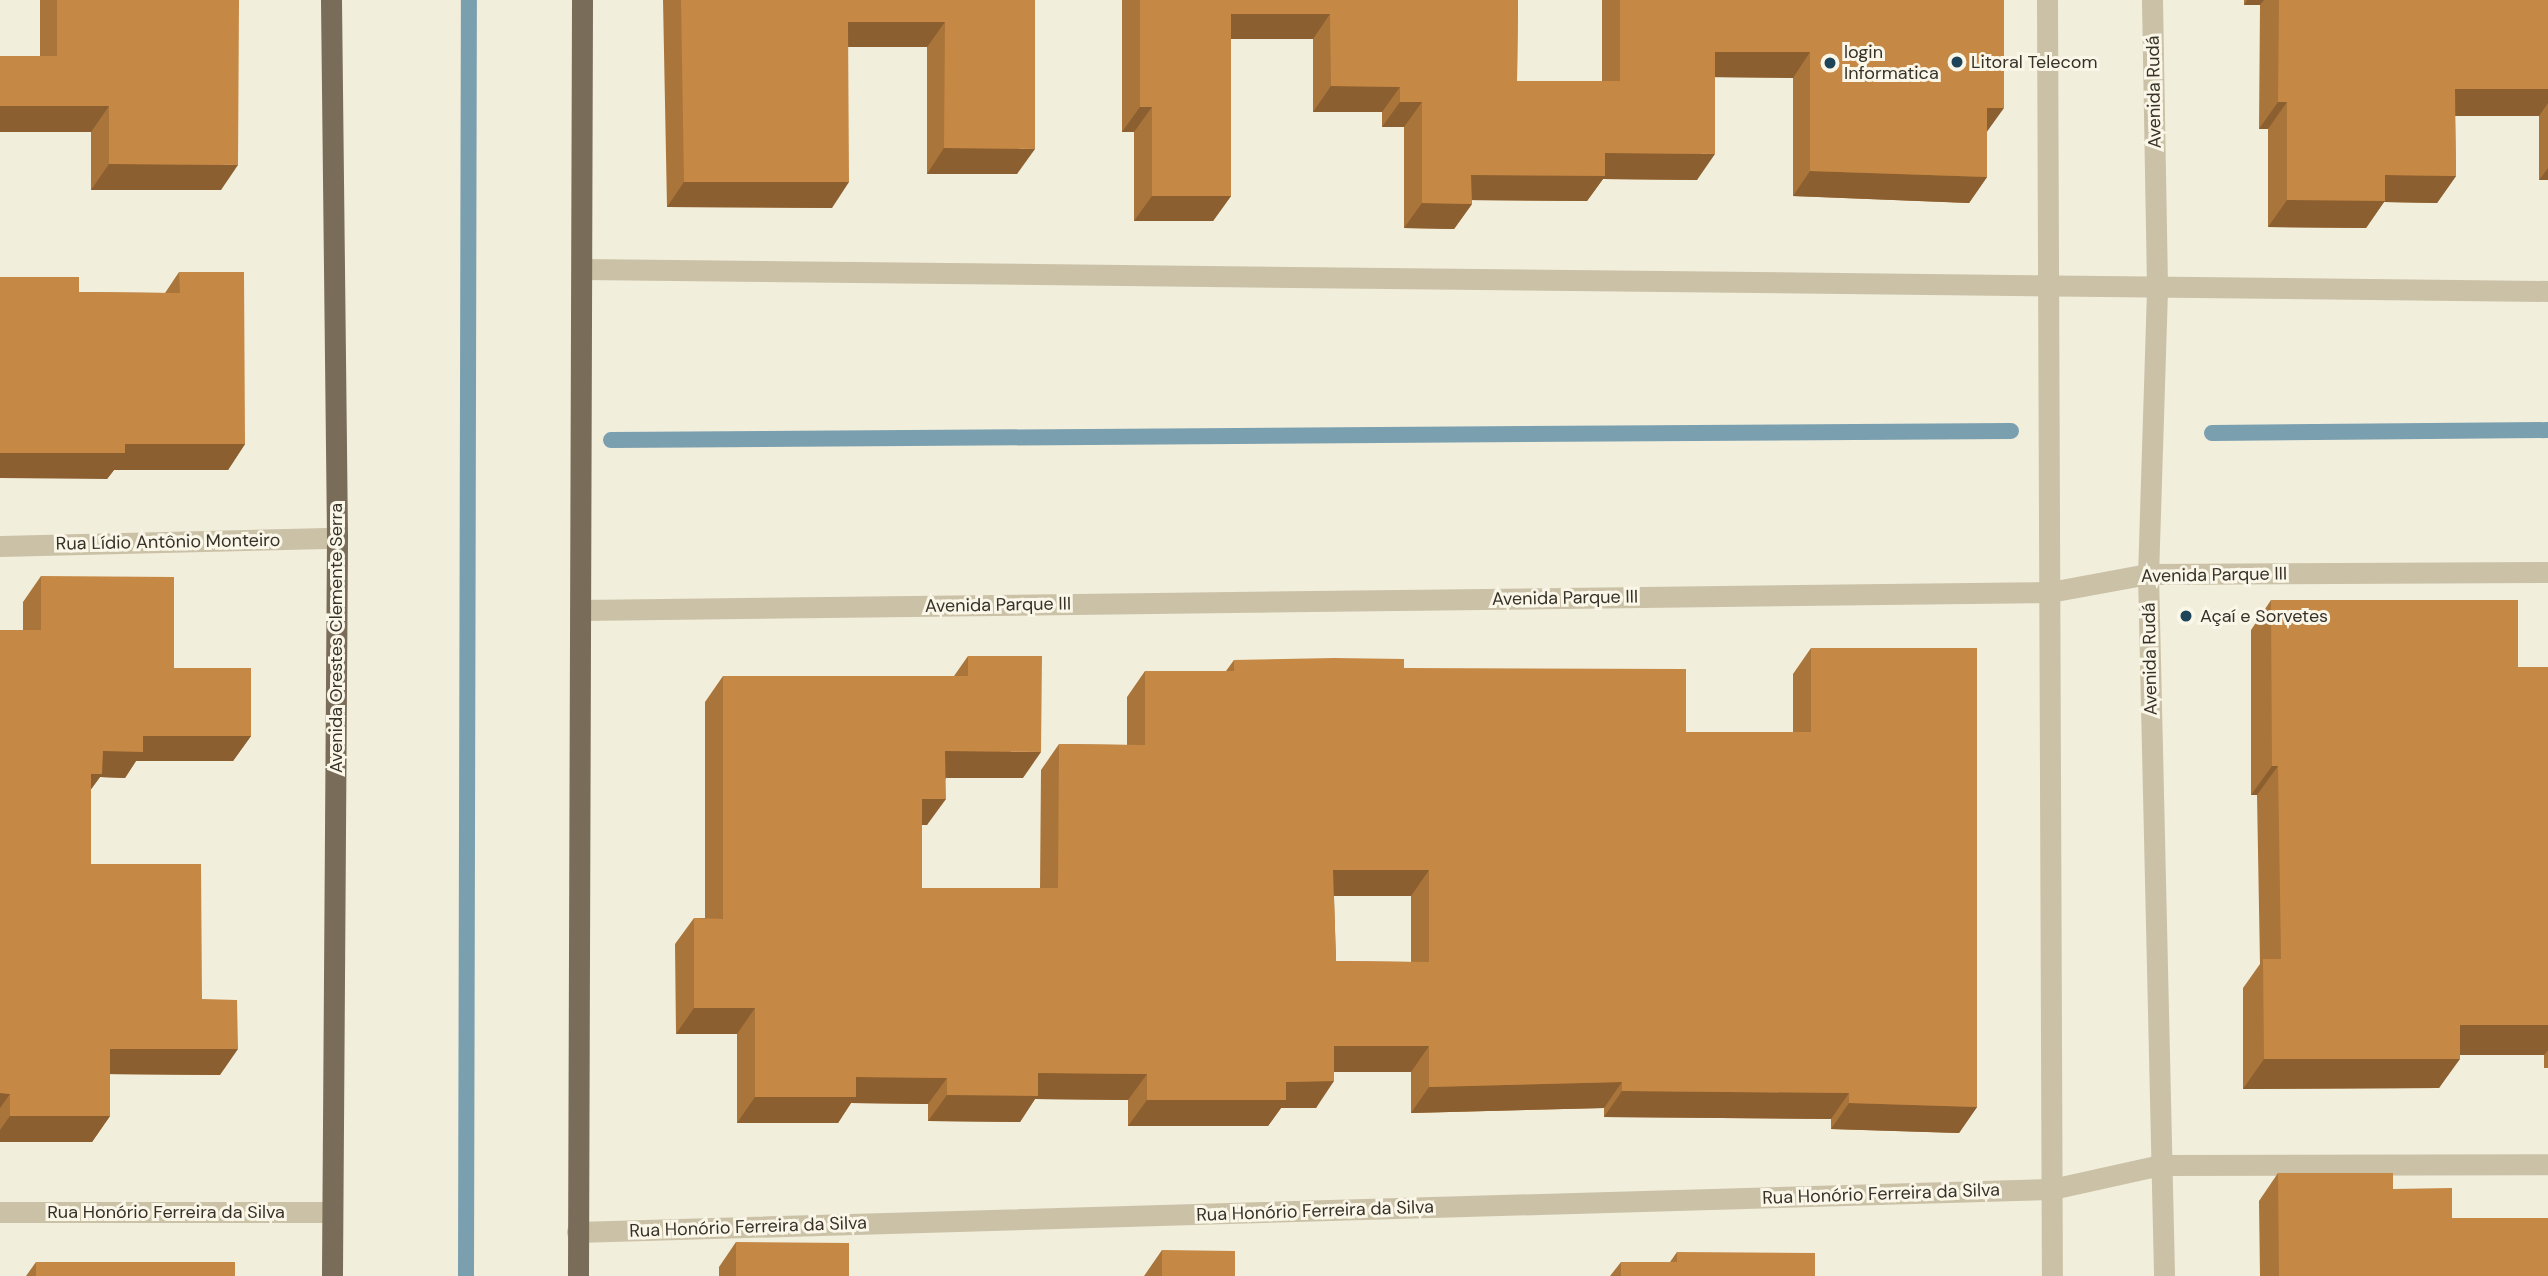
<!DOCTYPE html>
<meta charset="utf-8">
<style>
body{margin:0}
#map{position:relative;width:2548px;height:1276px;overflow:hidden;background:#f2eedc;font-family:"DM Sans",sans-serif}
div>[style]{position:absolute}
[style*='--x']{left:calc(var(--x)*1px);top:calc(var(--y)*1px);width:calc(var(--w)*1px);rotate:calc(var(--a)*1deg)}
.stream>*{height:16px;margin:-8px;padding:0 8px;transform-origin:8px;border-radius:8px;background:#7a9faf}
.minor>*{height:21px;margin:-10.5px;padding:0 10.5px;transform-origin:10.5px;border-radius:10.5px;background:#cac1a7}
.major>*{height:21px;margin:-10.5px;padding:0 10.5px;transform-origin:10.5px;border-radius:10.5px;background:#796c59}
.wall>*{inset:0;background:#aa753b}
.shaded-wall>*{inset:0;background:#8b5f30}
.building>*{inset:0;background:#c68845}
.dots>*{width:19px;height:19px;translate:-50% -50%;box-sizing:border-box;border:4px solid #faf6e8;border-radius:50%}
span{translate:-50% -50%;white-space:nowrap;text-align:center;line-height:1.15;-webkit-text-stroke:6px #faf6e8;paint-order:stroke}
.poi-label{font-size:18px;color:#373128}
.left{translate:0 -50%;text-align:left}
.street-label{font-size:18px;color:#373128}
</style>
<div id="map">
<div class="stream">
<div style="--x:2212;--y:433;--w:336;--a:-0.5"></div>
<div style="--x:611;--y:440;--w:1400;--a:-0.37"></div>
<div style="--x:466;--y:1276;--w:1276;--a:-89.87"></div>
</div>
<div class="minor">
<div style="--x:2047;--y:0;--w:1276;--a:89.78"></div>
<div style="--x:2152;--y:0;--w:290;--a:89"></div>
<div style="--x:2157;--y:290;--w:284;--a:91.8"></div>
<div style="--x:2148;--y:574;--w:702;--a:88.69"></div>
<div style="--x:583;--y:269;--w:1965;--a:0.64"></div>
<div style="--x:0;--y:546;--w:337;--a:-1.4"></div>
<div style="--x:580;--y:610;--w:1470;--a:-0.7"></div>
<div style="--x:2050;--y:592;--w:100;--a:-10.4"></div>
<div style="--x:2148;--y:574;--w:400;--a:-0.3"></div>
<div style="--x:0;--y:1212;--w:331;--a:0"></div>
<div style="--x:577;--y:1232;--w:1476;--a:-1.67"></div>
<div style="--x:2052;--y:1189;--w:111;--a:-12.5"></div>
<div style="--x:2160;--y:1165;--w:388;--a:-0.1"></div>
</div>
<div class="major">
<div style="--x:331;--y:0;--w:538;--a:89.36"></div>
<div style="--x:337;--y:538;--w:738;--a:90.39"></div>
<div style="--x:578;--y:1276;--w:1276;--a:-89.82"></div>
</div>
<div class="wall">
<div style="clip-path:polygon(40px 0,239px 0,221px 190px,91px 190px,91px 132px,40px 56px)"></div>
<div style="clip-path:polygon(663px 0,1035px 0,1017px 174px,927px 174px,927px 47px,848px 47px,832px 208px,667px 207px)"></div>
<div style="clip-path:polygon(1122px 0,1518px 0,1517px 81px,1602px 81px,1602px 0,2004px 0,1987px 132px,1987px 177px,1969px 203px,1793px 196px,1793px 78px,1715px 77px,1697px 180px,1603px 179px,1587px 201px,1472px 200px,1472px 204px,1454px 229px,1404px 228px,1404px 127px,1382px 127px,1382px 112px,1313px 112px,1313px 39px,1231px 39px,1231px 196px,1213px 221px,1134px 221px,1134px 132px,1122px 132px)"></div>
<div style="clip-path:polygon(2244px 0,2548px 0,2548px 180px,2539px 180px,2539px 116px,2455px 116px,2456px 176px,2437px 203px,2384px 202px,2366px 228px,2268px 227px,2268px 129px,2259px 129px,2260px 5px,2244px 5px)"></div>
<div style="clip-path:polygon(179px 272px,245px 444px,228px 470px,114px 470px,107px 479px,79px 292px,165px 293px)"></div>
<div style="clip-path:polygon(41px 576px,174px 668px,251px 736px,233px 761px,136px 761px,125px 778px,100px 777px,91px 789px,91px 864px,202px 999px,220px 1075px,110px 1074px,110px 1116px,92px 1142px,0 1142px,0 630px,23px 630px,23px 602px)"></div>
<div style="clip-path:polygon(2271px 600px,2518px 667px,2548px 667px,2548px 1068px,2544px 1068px,2544px 1055px,2460px 1055px,2439px 1088px,2243px 1089px,2243px 988px,2260px 964px,2257px 795px,2251px 795px,2251px 630px)"></div>
<div style="clip-path:polygon(evenodd,1811px 648px,1977px 1107px,1959px 1133px,1831px 1129px,1831px 1119px,1604px 1117px,1604px 1108px,1411px 1113px,1411px 1072px,1334px 1072px,1316px 1108px,1281px 1108px,1268px 1126px,1128px 1126px,1128px 1100px,1035px 1099px,1020px 1122px,928px 1121px,928px 1104px,851px 1103px,838px 1123px,737px 1123px,737px 1034px,676px 1034px,675px 944px,694px 918px,705px 918px,705px 702px,723px 676px,954px 676px,968px 656px,1023px 778px,946px 778px,927px 825px,922px 825px,922px 888px,1040px 888px,1041px 770px,1059px 744px,1127px 745px,1127px 697px,1145px 671px,1226px 671px,1234px 660px,1404px 668px,1686px 732px,1793px 732px,1793px 674px,1811px 648px,1334px 896px,1411px 896px,1411px 962px,1336px 961px,1334px 896px)"></div>
<div style="clip-path:polygon(2278px 1173px,2452px 1218px,2548px 1276px,2260px 1276px,2259px 1201px)"></div>
<div style="clip-path:polygon(736px 1242px,849px 1276px,719px 1276px,719px 1267px)"></div>
<div style="clip-path:polygon(1162px 1250px,1235px 1276px,1426px 1276px,1144px 1276px)"></div>
<div style="clip-path:polygon(1677px 1252px,1815px 1276px,1610px 1276px,1621px 1262px,1670px 1262px)"></div>
<div style="clip-path:polygon(36px 1262px,235px 1276px,26px 1276px)"></div>
</div>
<div class="shaded-wall">
<div style="clip-path:polygon(2247px 0,2264px 0,2260px 5px,2244px 5px)"></div>
<div style="clip-path:polygon(1231px 14px,1330px 14px,1313px 39px,1214px 39px)"></div>
<div style="clip-path:polygon(848px 22px,945px 22px,927px 47px,830px 47px)"></div>
<div style="clip-path:polygon(1715px 52px,1810px 52px,1793px 78px,1698px 77px)"></div>
<div style="clip-path:polygon(1331px 86px,1400px 87px,1382px 112px,1313px 112px)"></div>
<div style="clip-path:polygon(2455px 89px,2548px 89px,2548px 103px,2539px 116px,2436px 116px)"></div>
<div style="clip-path:polygon(1400px 102px,1422px 102px,1404px 127px,1382px 127px)"></div>
<div style="clip-path:polygon(2278px 102px,2287px 102px,2268px 129px,2259px 129px)"></div>
<div style="clip-path:polygon(0 106px,109px 106px,91px 132px,0 132px)"></div>
<div style="clip-path:polygon(1140px 107px,1152px 107px,1134px 132px,1122px 132px)"></div>
<div style="clip-path:polygon(1987px 108px,2004px 108px,1986px 133px)"></div>
<div style="clip-path:polygon(944px 148px,1035px 149px,1017px 174px,927px 174px)"></div>
<div style="clip-path:polygon(1605px 153px,1715px 154px,1697px 180px,1603px 179px,1587px 201px,1454px 200px,1471px 175px)"></div>
<div style="clip-path:polygon(109px 164px,238px 165px,221px 190px,91px 190px)"></div>
<div style="clip-path:polygon(2548px 168px,2548px 180px,2539px 180px)"></div>
<div style="clip-path:polygon(1810px 171px,1987px 177px,1969px 203px,1793px 196px)"></div>
<div style="clip-path:polygon(2385px 175px,2456px 176px,2437px 203px,2384px 202px,2366px 228px,2268px 227px,2287px 200px)"></div>
<div style="clip-path:polygon(684px 182px,849px 182px,832px 208px,667px 207px)"></div>
<div style="clip-path:polygon(1152px 196px,1231px 196px,1213px 221px,1134px 221px)"></div>
<div style="clip-path:polygon(1422px 203px,1472px 204px,1454px 229px,1404px 228px)"></div>
<div style="clip-path:polygon(125px 444px,245px 444px,228px 470px,114px 470px,107px 479px,0 478px,0 453px)"></div>
<div style="clip-path:polygon(143px 736px,251px 736px,233px 761px,136px 761px,125px 778px,100px 777px,84px 799px,73px 799px,103px 751px)"></div>
<div style="clip-path:polygon(945px 751px,1041px 752px,1023px 778px,927px 778px)"></div>
<div style="clip-path:polygon(2272px 766px,2278px 766px,2257px 795px,2251px 795px)"></div>
<div style="clip-path:polygon(922px 799px,946px 799px,927px 825px,904px 825px)"></div>
<div style="clip-path:polygon(1333px 870px,1429px 870px,1411px 896px,1315px 896px)"></div>
<div style="clip-path:polygon(694px 1008px,755px 1008px,737px 1034px,676px 1034px)"></div>
<div style="clip-path:polygon(2460px 1025px,2548px 1025px,2548px 1050px,2544px 1055px,2439px 1055px)"></div>
<div style="clip-path:polygon(1334px 1046px,1429px 1046px,1411px 1072px,1316px 1072px)"></div>
<div style="clip-path:polygon(110px 1049px,238px 1049px,220px 1075px,92px 1074px)"></div>
<div style="clip-path:polygon(2264px 1059px,2460px 1059px,2439px 1088px,2243px 1089px)"></div>
<div style="clip-path:polygon(1038px 1073px,1147px 1074px,1128px 1100px,1035px 1099px,1020px 1122px,928px 1121px,947px 1095px)"></div>
<div style="clip-path:polygon(856px 1077px,947px 1078px,928px 1104px,851px 1103px,838px 1123px,737px 1123px,755px 1097px)"></div>
<div style="clip-path:polygon(1334px 1081px,1316px 1108px,1281px 1108px,1268px 1126px,1128px 1126px,1147px 1100px,1286px 1082px)"></div>
<div style="clip-path:polygon(1622px 1082px,1604px 1108px,1411px 1113px,1429px 1087px)"></div>
<div style="clip-path:polygon(1622px 1091px,1849px 1093px,1831px 1119px,1604px 1117px)"></div>
<div style="clip-path:polygon(0 1093px,10px 1094px,0 1108px)"></div>
<div style="clip-path:polygon(1849px 1103px,1977px 1107px,1959px 1133px,1831px 1129px)"></div>
<div style="clip-path:polygon(10px 1116px,110px 1116px,92px 1142px,0 1142px,0 1130px)"></div>
</div>
<div class="building">
<div style="clip-path:polygon(57px 0,239px 0,238px 165px,109px 164px,109px 106px,0 106px,0 56px,57px 56px)"></div>
<div style="clip-path:polygon(681px 0,1035px 0,1035px 149px,944px 148px,945px 22px,848px 22px,849px 182px,684px 182px)"></div>
<div style="clip-path:polygon(1140px 0,1518px 0,1517px 81px,1620px 81px,1620px 0,2004px 0,2004px 108px,1987px 108px,1987px 177px,1810px 171px,1810px 52px,1715px 52px,1715px 154px,1605px 153px,1605px 176px,1471px 175px,1472px 204px,1422px 203px,1422px 102px,1400px 102px,1400px 87px,1331px 86px,1330px 14px,1231px 14px,1231px 196px,1152px 196px,1152px 107px,1140px 107px)"></div>
<div style="clip-path:polygon(2279px 0,2548px 0,2548px 89px,2455px 89px,2456px 176px,2385px 175px,2385px 201px,2287px 200px,2287px 102px,2278px 102px)"></div>
<div style="clip-path:polygon(179px 272px,244px 272px,245px 444px,125px 444px,125px 453px,0 453px,0 277px,79px 277px,79px 292px,180px 293px)"></div>
<div style="clip-path:polygon(41px 576px,174px 577px,174px 668px,251px 668px,251px 736px,143px 736px,143px 752px,103px 751px,102px 774px,91px 774px,91px 864px,201px 864px,202px 999px,237px 1000px,238px 1049px,110px 1049px,110px 1116px,10px 1116px,10px 1094px,0 1093px,0 630px,41px 630px)"></div>
<div style="clip-path:polygon(2271px 600px,2518px 600px,2518px 667px,2548px 667px,2548px 1025px,2460px 1025px,2460px 1059px,2264px 1059px,2263px 959px,2281px 959px,2278px 766px,2272px 766px)"></div>
<div style="clip-path:polygon(evenodd,1811px 648px,1977px 648px,1977px 1107px,1849px 1103px,1849px 1093px,1622px 1091px,1622px 1082px,1429px 1087px,1429px 1046px,1334px 1046px,1334px 1081px,1286px 1082px,1286px 1100px,1147px 1100px,1147px 1074px,1038px 1073px,1038px 1096px,947px 1095px,947px 1078px,856px 1077px,856px 1097px,755px 1097px,755px 1008px,694px 1008px,694px 918px,723px 919px,723px 676px,968px 676px,968px 656px,1042px 656px,1041px 752px,945px 751px,946px 799px,922px 799px,922px 888px,1058px 888px,1059px 744px,1145px 745px,1145px 671px,1234px 671px,1234px 660px,1334px 658px,1404px 659px,1404px 668px,1686px 669px,1686px 732px,1811px 732px,1811px 648px,1333px 870px,1429px 870px,1429px 962px,1336px 961px,1333px 870px)"></div>
<div style="clip-path:polygon(2278px 1173px,2393px 1173px,2393px 1189px,2452px 1188px,2452px 1218px,2548px 1218px,2548px 1276px,2279px 1276px)"></div>
<div style="clip-path:polygon(736px 1242px,849px 1243px,849px 1276px,736px 1276px)"></div>
<div style="clip-path:polygon(1162px 1250px,1235px 1251px,1235px 1276px,1426px 1276px,1162px 1276px)"></div>
<div style="clip-path:polygon(1677px 1252px,1815px 1253px,1815px 1276px,1621px 1276px,1621px 1262px,1677px 1262px)"></div>
<div style="clip-path:polygon(36px 1262px,235px 1262px,235px 1276px,36px 1276px)"></div>
</div>
<div class="dots">
<div style="left:1957px;top:62px;background:#1d4459"></div>
<div style="left:1830px;top:63px;background:#1d4459"></div>
<div style="left:2186px;top:616px;background:#1d4459"></div>
</div>
<div class="poi-label">
<span class="left" style="left:1844px;top:63px">login<br>Informatica</span>
<span class="left" style="left:1971px;top:62px">Litoral Telecom</span>
<span class="left" style="left:2200px;top:616px">Açaí e Sorvetes</span>
</div>
<div class="street-label">
<span style="left:2154px;top:92px;rotate:-91deg">Avenida Rudá</span>
<span style="left:168px;top:542px;rotate:-1deg">Rua Lídio Antônio Monteiro</span>
<span style="left:2214px;top:575px;rotate:-1deg">Avenida Parque III</span>
<span style="left:1565px;top:598px;rotate:-1deg">Avenida Parque III</span>
<span style="left:998px;top:605px;rotate:-1deg">Avenida Parque III</span>
<span style="left:336px;top:638px;rotate:-90deg">Avenida Orestes Clemente Serra</span>
<span style="left:2150px;top:659px;rotate:-91deg">Avenida Rudá</span>
<span style="left:1881px;top:1194px;rotate:-2deg">Rua Honório Ferreira da Silva</span>
<span style="left:1315px;top:1211px;rotate:-2deg">Rua Honório Ferreira da Silva</span>
<span style="left:166px;top:1212px">Rua Honório Ferreira da Silva</span>
<span style="left:748px;top:1227px;rotate:-2deg">Rua Honório Ferreira da Silva</span>
</div>
</div>
